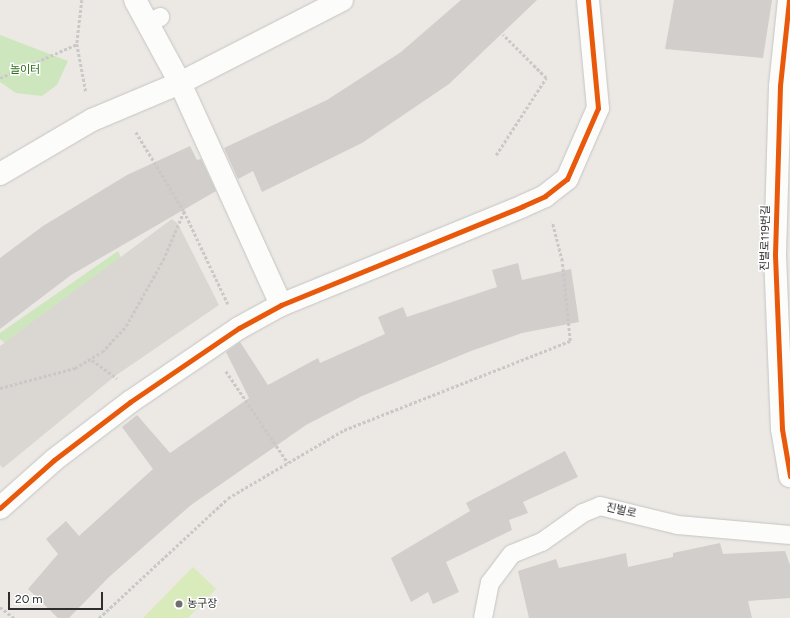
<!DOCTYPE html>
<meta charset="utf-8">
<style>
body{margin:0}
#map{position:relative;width:790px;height:618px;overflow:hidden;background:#ece8e4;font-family:Figtree,"Noto Sans KR",sans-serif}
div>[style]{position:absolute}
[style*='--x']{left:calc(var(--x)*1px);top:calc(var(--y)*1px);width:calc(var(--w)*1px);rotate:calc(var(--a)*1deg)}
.green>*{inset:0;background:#cee6be}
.pitch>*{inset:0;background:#d9eabb}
.plaza>*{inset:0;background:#dad6d2}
.building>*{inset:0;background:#d1cecb}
.path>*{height:2.5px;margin-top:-1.25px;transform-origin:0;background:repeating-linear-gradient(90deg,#c9c9c8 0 3px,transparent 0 5px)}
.roads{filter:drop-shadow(0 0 1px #c5c4c5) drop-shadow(0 0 1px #c5c4c5)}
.service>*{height:18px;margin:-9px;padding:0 9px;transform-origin:9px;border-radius:9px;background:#fcfcfb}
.minor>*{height:22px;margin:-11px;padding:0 11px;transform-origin:11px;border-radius:11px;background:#fcfcfb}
.cycleway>*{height:5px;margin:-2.5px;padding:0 2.5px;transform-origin:2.5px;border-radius:2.5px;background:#e8590c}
.dots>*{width:11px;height:11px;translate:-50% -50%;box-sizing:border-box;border:2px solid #fff;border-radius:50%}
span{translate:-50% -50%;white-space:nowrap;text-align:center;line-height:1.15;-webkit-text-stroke:3px #fff;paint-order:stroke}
.park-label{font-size:11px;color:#2c6e1b}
.street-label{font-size:11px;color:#2e2e2e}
.poi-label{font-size:11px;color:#2e2e2e}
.left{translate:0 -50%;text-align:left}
.scale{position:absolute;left:8px;top:592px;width:95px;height:18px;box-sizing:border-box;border:2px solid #2e2e2e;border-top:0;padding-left:5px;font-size:12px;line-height:14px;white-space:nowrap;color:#2e2e2e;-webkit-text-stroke:3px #fff;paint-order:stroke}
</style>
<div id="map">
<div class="green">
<div style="clip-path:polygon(0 35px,68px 61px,57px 85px,42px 96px,16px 93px,0 82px)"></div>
<div style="clip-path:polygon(118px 251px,127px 271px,14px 351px,0 339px,0 333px)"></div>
</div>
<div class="pitch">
<div style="clip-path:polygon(193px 567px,216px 589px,188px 618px,143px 618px)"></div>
</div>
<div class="plaza">
<div style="clip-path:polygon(172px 219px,178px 224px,219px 305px,115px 376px,3px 468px,0 465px,0 346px)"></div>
</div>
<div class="building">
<div style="clip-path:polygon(461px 0,537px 0,449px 84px,362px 143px,262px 192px,253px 171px,238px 179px,224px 148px,327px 100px,401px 52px)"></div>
<div style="clip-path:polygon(674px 0,772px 0,763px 58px,665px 49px)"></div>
<div style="clip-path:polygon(190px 146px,197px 160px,201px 159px,216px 191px,71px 275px,0 329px,0 258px,43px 226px,127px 175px)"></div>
<div style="clip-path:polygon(518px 263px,522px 280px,571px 269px,579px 322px,522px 333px,471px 351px,362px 396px,306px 425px,191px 505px,109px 577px,69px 618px,58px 618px,28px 589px,58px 554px,46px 539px,66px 521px,79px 536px,153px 469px,122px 427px,137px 415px,170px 453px,249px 398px,226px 352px,240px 342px,268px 385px,318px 358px,320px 363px,385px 334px,378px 317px,403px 307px,407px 317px,497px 287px,492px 270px)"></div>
<div style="clip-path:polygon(565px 451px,578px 477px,523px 502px,528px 513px,509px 520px,512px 530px,446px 562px,459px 592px,433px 604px,428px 592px,411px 602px,391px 558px,470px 511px,466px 503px)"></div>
<div style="clip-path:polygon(720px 543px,723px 554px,785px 551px,790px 565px,790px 598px,748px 601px,752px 618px,529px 618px,518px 571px,556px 559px,559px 568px,626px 553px,628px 567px,673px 557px,673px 553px)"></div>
</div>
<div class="path">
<div style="--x:82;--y:0;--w:44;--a:96.5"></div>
<div style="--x:77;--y:44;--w:49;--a:79.4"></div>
<div style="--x:0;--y:78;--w:84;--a:-23.8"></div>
<div style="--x:136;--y:132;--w:92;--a:58.7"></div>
<div style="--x:184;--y:211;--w:103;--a:64.7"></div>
<div style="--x:496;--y:155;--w:92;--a:-57"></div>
<div style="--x:546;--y:78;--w:61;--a:-135"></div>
<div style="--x:92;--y:360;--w:31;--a:36"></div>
<div style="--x:226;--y:371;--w:111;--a:56"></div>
<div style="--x:0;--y:388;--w:78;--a:-14.9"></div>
<div style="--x:75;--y:368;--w:31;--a:-31"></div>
<div style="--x:102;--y:352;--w:35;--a:-47"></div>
<div style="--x:126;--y:326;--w:76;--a:-60.7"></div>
<div style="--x:163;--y:260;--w:53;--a:-66.8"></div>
<div style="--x:0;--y:607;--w:18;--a:38"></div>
<div style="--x:99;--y:618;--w:176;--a:-42.9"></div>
<div style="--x:228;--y:498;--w:134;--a:-30.4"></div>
<div style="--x:344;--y:430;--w:243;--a:-21.5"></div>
<div style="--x:570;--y:341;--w:80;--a:-95.7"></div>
<div style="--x:562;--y:261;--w:40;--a:-104.4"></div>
</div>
<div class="roads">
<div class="service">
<div style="--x:147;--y:24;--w:15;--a:-28"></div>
<div style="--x:483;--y:618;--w:36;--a:-79"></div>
<div style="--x:490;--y:583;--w:36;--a:-53"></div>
<div style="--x:512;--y:554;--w:32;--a:-22"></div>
<div style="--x:542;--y:542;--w:50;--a:-35.3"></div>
<div style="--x:583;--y:513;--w:18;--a:-22"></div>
<div style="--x:600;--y:506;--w:80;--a:13.7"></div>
<div style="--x:678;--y:525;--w:112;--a:5.1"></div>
</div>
<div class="minor">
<div style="--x:135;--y:0;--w:94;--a:61.5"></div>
<div style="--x:180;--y:83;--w:244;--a:65.5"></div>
<div style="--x:789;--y:0;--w:86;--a:96"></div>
<div style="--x:780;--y:86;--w:169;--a:91.7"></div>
<div style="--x:775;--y:255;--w:174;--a:87.7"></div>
<div style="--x:782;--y:429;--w:48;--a:80.3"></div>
<div style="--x:0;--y:174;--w:107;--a:-30.4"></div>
<div style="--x:92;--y:120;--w:95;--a:-22.8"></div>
<div style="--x:180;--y:83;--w:182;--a:-27.1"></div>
<div style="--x:0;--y:508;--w:72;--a:-41.6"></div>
<div style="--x:54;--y:460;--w:96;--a:-37.3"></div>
<div style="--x:130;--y:402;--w:132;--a:-34.2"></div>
<div style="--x:239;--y:328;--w:48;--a:-28.7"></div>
<div style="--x:281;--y:305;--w:261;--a:-22.2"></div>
<div style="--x:523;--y:206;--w:24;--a:-24"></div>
<div style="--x:545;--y:196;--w:28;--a:-38"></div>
<div style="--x:567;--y:179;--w:77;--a:-66.4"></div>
<div style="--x:598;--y:108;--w:108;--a:-95.3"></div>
</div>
</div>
<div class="cycleway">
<div style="--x:789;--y:0;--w:86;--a:96"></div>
<div style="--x:780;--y:86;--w:169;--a:91.7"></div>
<div style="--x:775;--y:255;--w:174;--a:87.7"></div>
<div style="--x:782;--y:429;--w:48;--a:80.3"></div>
<div style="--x:0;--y:508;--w:72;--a:-41.6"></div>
<div style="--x:54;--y:460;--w:96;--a:-37.3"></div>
<div style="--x:130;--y:402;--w:132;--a:-34.2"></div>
<div style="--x:239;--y:328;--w:48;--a:-28.7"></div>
<div style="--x:281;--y:305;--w:261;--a:-22.2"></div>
<div style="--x:523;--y:206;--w:24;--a:-24"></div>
<div style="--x:545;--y:196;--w:28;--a:-38"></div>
<div style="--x:567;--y:179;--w:77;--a:-66.4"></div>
<div style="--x:598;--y:108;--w:108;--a:-95.3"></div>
</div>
<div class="dots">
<div style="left:179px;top:604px;background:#706f6e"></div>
</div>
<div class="park-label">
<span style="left:25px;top:70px">놀이터</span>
</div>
<div class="street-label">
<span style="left:766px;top:238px;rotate:-89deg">진벌로119번길</span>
<span style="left:621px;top:511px;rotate:13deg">진벌로</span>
</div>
<div class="poi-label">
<span class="left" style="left:187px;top:604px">농구장</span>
</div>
<div class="scale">20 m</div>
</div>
